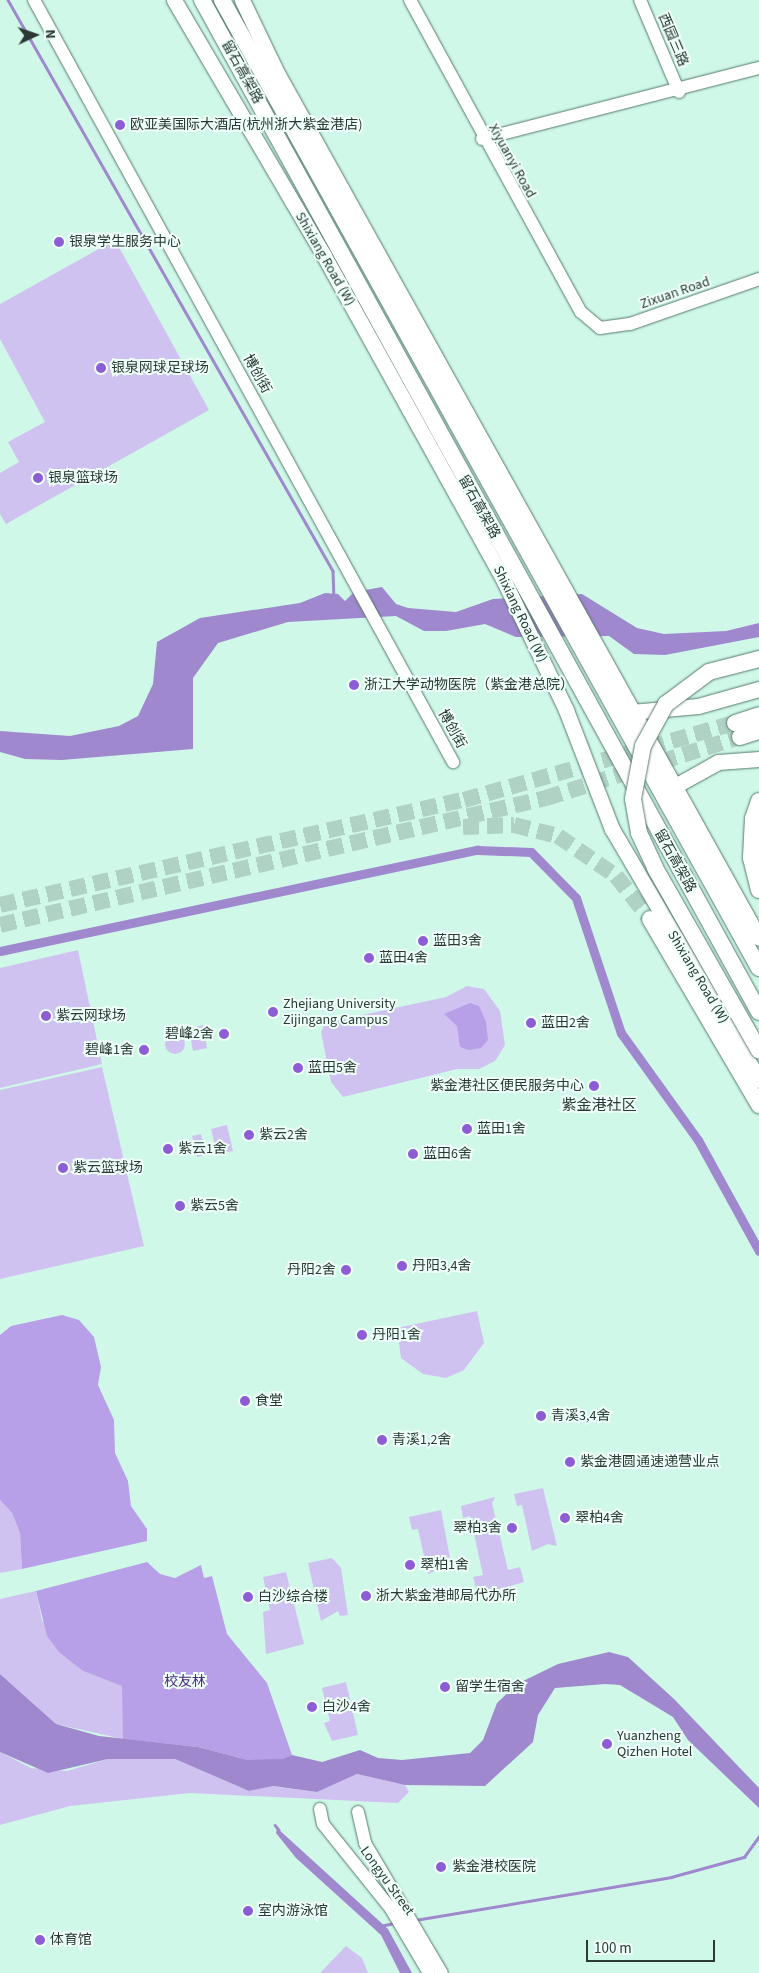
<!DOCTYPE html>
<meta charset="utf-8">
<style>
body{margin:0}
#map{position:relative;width:759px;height:1973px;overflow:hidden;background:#d0f8e9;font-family:"Source Sans 3","Noto Sans SC",sans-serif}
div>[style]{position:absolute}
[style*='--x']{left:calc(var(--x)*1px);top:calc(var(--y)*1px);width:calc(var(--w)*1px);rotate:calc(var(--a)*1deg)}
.green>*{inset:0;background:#d0c2f0}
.round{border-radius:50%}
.forest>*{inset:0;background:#b7a0e7}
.water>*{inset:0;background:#9f88cd}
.stream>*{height:2.5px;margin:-1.25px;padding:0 1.25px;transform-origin:1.25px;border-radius:1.25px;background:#9f88cd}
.canal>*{height:9px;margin:-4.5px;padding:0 4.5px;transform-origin:4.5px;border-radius:4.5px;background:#9f88cd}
.highway-tunnel>*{height:16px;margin-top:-8px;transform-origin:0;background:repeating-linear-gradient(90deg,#afd2c5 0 16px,transparent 0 24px)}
.roads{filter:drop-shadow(0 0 1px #55796c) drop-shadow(0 0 1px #55796c)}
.secondary>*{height:12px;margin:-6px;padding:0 6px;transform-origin:6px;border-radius:6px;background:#fff}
.primary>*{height:15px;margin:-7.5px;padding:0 7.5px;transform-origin:7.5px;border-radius:7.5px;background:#fff}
.highway>*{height:16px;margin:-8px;padding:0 8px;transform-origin:8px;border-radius:8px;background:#fff}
.bridges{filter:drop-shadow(0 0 1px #55796c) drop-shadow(0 0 1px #55796c)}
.highway-bridge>*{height:16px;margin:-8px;padding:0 8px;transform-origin:8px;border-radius:8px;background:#fff}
.dots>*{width:14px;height:14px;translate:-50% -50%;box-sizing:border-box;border:2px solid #effff9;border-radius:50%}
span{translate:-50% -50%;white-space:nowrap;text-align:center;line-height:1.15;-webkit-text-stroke:4px #effff9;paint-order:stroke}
.street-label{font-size:14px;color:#2a3934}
.poi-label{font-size:14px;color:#2a3934}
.left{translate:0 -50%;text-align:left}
.right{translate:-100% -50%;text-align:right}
.park-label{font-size:14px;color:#4a2879}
.neighbourhood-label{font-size:15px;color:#2a3934}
.north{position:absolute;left:10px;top:10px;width:50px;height:50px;-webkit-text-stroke:4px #effff9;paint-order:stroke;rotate:87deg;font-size:14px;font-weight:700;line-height:20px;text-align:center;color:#2a3934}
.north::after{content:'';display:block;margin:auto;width:18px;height:22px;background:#2a3934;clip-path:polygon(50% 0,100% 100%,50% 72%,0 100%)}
.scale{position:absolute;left:586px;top:1940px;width:129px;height:22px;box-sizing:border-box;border:2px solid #2a3934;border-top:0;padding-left:6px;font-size:15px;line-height:18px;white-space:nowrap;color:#2a3934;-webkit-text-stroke:4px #effff9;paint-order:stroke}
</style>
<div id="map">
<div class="green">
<div style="clip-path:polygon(115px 240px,209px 410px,6px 524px,0 514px,0 473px,19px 462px,8px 442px,45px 422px,0 339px,0 304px)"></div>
<div style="clip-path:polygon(78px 950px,102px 1064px,0 1088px,0 968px)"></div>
<div style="clip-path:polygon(467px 986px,484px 989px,500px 1011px,505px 1045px,495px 1061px,479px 1069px,457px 1069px,343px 1097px,331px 1082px,321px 1032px,325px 1023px,446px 997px)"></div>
<div style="clip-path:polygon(203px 1025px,207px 1048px,193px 1051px,189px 1029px)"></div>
<div class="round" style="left:165px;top:1034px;width:20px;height:20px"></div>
<div style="clip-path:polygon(102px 1067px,144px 1246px,0 1279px,0 1090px)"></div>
<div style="clip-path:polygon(227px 1125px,233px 1151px,217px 1154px,211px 1129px)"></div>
<div style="clip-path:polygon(201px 1134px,206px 1155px,197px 1157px,192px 1136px)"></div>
<div style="clip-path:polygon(477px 1311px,484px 1343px,464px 1370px,446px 1378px,423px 1374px,401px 1358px,397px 1328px)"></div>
<div style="clip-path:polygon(543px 1488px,557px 1546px,548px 1544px,532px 1551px,522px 1505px,517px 1506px,514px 1494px)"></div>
<div style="clip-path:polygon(495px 1497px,492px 1503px,508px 1570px,520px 1567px,524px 1582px,478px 1596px,473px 1577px,483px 1575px,470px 1516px,463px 1518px,461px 1506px)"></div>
<div style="clip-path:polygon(0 1500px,12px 1513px,20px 1533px,22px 1569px,0 1573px)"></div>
<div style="clip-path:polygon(441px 1510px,452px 1569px,446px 1571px,445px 1567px,428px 1574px,418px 1529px,412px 1530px,409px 1517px)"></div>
<div style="clip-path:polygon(332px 1558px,341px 1568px,348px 1615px,340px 1616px,338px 1611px,321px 1621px,308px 1563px)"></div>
<div style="clip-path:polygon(286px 1572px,304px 1644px,266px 1654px,263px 1612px,270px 1610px,263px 1577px)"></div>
<div style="clip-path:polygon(36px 1591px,42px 1620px,83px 1671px,123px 1686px,123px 1739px,56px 1724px,0 1674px,0 1599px)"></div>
<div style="clip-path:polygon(346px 1682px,358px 1735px,332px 1741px,324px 1723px,330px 1721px,322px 1688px)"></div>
<div style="clip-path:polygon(0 1752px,31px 1768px,67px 1771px,108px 1759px,175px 1759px,249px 1791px,272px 1786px,317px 1792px,357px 1774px,405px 1785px,409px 1792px,398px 1803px,190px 1793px,70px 1806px,0 1825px)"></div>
<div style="clip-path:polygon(346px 1946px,362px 1958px,368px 1973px,320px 1973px)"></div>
</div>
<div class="forest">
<div style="clip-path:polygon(470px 1003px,479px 1006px,486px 1022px,488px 1040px,481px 1048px,469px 1050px,460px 1047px,457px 1026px,444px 1014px)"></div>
<div style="clip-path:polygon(62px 1315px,79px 1320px,94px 1337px,101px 1367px,98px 1385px,114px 1420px,115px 1453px,128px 1481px,131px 1506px,147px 1529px,147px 1541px,22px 1569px,20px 1533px,12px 1513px,0 1500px,0 1335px,11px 1326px)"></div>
<div style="clip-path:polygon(147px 1562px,160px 1574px,175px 1578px,201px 1565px,204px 1578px,212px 1576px,227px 1634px,267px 1683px,292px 1755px,283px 1760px,248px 1760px,198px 1747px,123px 1739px,122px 1686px,83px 1671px,59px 1652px,47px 1636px,36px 1591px)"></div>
</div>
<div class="water">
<div style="clip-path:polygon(382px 587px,396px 604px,408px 608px,456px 612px,493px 599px,582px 594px,637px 628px,664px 634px,726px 631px,759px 623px,759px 637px,665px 655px,634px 654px,609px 636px,516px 637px,485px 624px,446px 631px,424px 631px,396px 616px,288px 622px,218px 643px,193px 678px,193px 749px,62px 760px,25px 759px,0 752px,0 731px,70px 736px,119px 726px,138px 716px,153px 684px,157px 642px,200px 618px,300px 603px,325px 593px,338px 594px,345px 601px,354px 592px)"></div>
<div style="clip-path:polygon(609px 1652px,628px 1657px,674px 1699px,759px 1788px,759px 1808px,688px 1740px,673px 1717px,620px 1685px,605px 1684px,555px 1688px,538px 1715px,533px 1742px,485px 1786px,405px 1785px,357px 1774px,317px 1792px,273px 1786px,249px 1791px,175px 1759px,108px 1759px,48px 1773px,0 1752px,0 1674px,56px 1724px,99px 1736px,198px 1747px,248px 1760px,283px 1759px,292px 1755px,322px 1762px,360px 1750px,378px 1758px,402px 1760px,470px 1753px,483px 1740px,497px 1703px,517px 1684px,558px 1664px)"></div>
<div style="clip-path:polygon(277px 1828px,388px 1929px,412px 1973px,400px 1973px,381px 1935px,296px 1858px,276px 1833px)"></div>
</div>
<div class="stream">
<div style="--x:8;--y:0;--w:657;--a:60.35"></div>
<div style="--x:333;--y:571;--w:24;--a:88"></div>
<div style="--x:275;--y:1825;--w:6;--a:51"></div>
<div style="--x:415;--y:1920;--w:260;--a:-9.5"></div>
<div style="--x:671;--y:1877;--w:76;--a:-15.3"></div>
<div style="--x:744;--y:1857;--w:26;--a:-54"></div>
<div style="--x:380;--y:1926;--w:14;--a:-12"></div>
</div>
<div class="canal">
<div style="--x:0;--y:951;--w:488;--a:-12"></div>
<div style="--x:477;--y:850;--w:54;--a:2.1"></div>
<div style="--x:531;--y:852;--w:64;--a:45.6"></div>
<div style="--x:576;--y:898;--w:142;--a:71.6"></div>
<div style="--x:621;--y:1033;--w:132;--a:54.3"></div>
<div style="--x:698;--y:1140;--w:127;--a:61.2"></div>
</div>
<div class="highway-tunnel">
<div style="--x:463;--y:827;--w:51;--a:-2.2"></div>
<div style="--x:514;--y:825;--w:45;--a:14"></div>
<div style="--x:558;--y:836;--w:70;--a:34.6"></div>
<div style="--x:616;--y:876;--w:55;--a:51.7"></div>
<div style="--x:0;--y:905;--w:476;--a:-12.8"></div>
<div style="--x:464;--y:800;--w:282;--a:-15.9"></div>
<div style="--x:0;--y:925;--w:561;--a:-13.09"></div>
<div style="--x:546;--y:798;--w:203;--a:-17.5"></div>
</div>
<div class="roads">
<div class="secondary">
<div style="--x:34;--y:0;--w:870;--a:61.19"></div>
<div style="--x:410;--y:0;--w:356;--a:61.3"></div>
<div style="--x:581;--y:312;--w:25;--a:40"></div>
<div style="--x:600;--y:328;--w:30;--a:-8"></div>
<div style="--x:630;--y:324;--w:137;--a:-19.2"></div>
<div style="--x:640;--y:0;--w:100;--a:67"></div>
<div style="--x:482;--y:139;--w:286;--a:-14.4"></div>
<div style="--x:320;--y:1809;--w:15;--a:79"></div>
<div style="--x:323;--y:1824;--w:109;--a:51.3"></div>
<div style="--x:391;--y:1909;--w:74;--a:59.3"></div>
<div style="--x:358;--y:1812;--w:32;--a:77"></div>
<div style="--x:365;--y:1843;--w:151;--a:59.4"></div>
</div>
<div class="primary">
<div style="--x:174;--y:0;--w:297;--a:59.6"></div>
<div style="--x:324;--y:256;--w:372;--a:61"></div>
<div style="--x:504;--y:581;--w:143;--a:64.3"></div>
<div style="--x:566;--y:710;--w:128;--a:68.9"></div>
<div style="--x:612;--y:829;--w:291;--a:59.6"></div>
<div style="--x:242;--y:0;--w:81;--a:64.4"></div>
<div style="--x:277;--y:73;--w:990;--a:60.87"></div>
<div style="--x:631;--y:712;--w:67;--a:-5.1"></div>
<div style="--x:698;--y:706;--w:63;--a:-15.6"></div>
<div style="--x:675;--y:786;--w:49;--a:-29.2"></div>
<div style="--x:718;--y:762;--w:41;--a:-4.2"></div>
</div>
<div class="highway">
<div style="--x:202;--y:0;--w:1155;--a:61.17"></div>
<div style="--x:222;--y:0;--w:1107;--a:60.98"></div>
<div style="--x:735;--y:723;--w:25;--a:-18"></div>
<div style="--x:740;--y:737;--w:20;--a:-18"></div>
<div style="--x:759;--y:801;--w:18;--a:109"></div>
<div style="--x:753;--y:818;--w:40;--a:92.9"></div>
<div style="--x:751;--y:858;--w:33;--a:76"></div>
<div style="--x:650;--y:919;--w:216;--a:59.6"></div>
</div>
</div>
<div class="bridges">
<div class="highway-bridge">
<div style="--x:759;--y:659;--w:52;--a:165.4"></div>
<div style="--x:709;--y:672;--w:54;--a:143.3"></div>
<div style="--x:666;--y:704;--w:48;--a:118.7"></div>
<div style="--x:643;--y:746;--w:54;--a:100.7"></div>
<div style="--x:633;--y:799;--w:35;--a:80"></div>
<div style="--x:639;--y:833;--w:38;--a:65"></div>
<div style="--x:655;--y:868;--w:210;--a:60.3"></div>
</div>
</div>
<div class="dots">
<div style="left:120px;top:125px;background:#8d5dd6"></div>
<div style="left:59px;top:242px;background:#8d5dd6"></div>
<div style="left:101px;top:368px;background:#8d5dd6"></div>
<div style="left:38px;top:478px;background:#8d5dd6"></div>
<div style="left:354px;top:685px;background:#8d5dd6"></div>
<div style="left:423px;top:941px;background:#8d5dd6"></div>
<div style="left:369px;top:958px;background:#8d5dd6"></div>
<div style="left:273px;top:1012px;background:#8d5dd6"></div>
<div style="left:46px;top:1016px;background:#8d5dd6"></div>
<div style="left:531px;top:1023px;background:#8d5dd6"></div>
<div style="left:224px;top:1034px;background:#8d5dd6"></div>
<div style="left:144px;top:1050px;background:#8d5dd6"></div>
<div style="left:298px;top:1068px;background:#8d5dd6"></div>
<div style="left:594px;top:1086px;background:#8d5dd6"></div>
<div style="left:467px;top:1129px;background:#8d5dd6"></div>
<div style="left:249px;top:1135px;background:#8d5dd6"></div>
<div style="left:168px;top:1149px;background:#8d5dd6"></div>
<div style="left:413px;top:1154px;background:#8d5dd6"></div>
<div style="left:63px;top:1168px;background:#8d5dd6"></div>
<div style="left:180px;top:1206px;background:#8d5dd6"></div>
<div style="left:402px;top:1266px;background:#8d5dd6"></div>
<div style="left:346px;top:1270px;background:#8d5dd6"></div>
<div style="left:362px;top:1335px;background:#8d5dd6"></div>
<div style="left:245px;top:1401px;background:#8d5dd6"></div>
<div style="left:541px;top:1416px;background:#8d5dd6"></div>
<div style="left:382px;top:1440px;background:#8d5dd6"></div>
<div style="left:570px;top:1462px;background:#8d5dd6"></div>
<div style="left:565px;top:1518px;background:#8d5dd6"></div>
<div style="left:512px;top:1528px;background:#8d5dd6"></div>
<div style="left:410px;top:1565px;background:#8d5dd6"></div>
<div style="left:366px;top:1596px;background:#8d5dd6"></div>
<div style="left:248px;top:1597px;background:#8d5dd6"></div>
<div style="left:445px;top:1687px;background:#8d5dd6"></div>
<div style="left:312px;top:1707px;background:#8d5dd6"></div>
<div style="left:607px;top:1744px;background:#8d5dd6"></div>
<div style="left:441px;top:1867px;background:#8d5dd6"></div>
<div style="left:248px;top:1911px;background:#8d5dd6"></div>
<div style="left:40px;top:1940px;background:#8d5dd6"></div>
</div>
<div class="street-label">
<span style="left:673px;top:40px;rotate:67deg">西园三路</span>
<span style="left:242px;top:72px;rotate:61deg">留石高架路</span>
<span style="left:512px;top:161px;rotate:61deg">Xiyuanyi Road</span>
<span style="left:325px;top:259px;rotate:60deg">Shixiang Road (W)</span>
<span style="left:675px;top:293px;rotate:-19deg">Zixuan Road</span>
<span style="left:257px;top:374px;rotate:61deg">博创街</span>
<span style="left:479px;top:507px;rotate:61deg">留石高架路</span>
<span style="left:520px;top:614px;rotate:64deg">Shixiang Road (W)</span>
<span style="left:452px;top:729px;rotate:61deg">博创街</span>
<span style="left:675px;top:861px;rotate:61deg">留石高架路</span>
<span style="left:698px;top:977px;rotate:59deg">Shixiang Road (W)</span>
<span style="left:387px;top:1881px;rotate:54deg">Longyu Street</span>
</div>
<div class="poi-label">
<span class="left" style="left:130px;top:125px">欧亚美国际大酒店(杭州浙大紫金港店)</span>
<span class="left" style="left:69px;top:242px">银泉学生服务中心</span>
<span class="left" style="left:111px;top:368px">银泉网球足球场</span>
<span class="left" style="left:48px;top:478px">银泉篮球场</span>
<span class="left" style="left:364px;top:685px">浙江大学动物医院（紫金港总院）</span>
<span class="left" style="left:433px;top:941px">蓝田3舍</span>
<span class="left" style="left:379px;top:958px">蓝田4舍</span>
<span class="left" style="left:283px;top:1012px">Zhejiang University<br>Zijingang Campus</span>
<span class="left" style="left:56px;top:1016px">紫云网球场</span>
<span class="left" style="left:541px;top:1023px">蓝田2舍</span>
<span class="right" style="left:214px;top:1034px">碧峰2舍</span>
<span class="right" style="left:134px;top:1050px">碧峰1舍</span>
<span class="left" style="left:308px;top:1068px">蓝田5舍</span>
<span class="right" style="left:584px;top:1086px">紫金港社区便民服务中心</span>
<span class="left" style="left:477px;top:1129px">蓝田1舍</span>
<span class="left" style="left:259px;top:1135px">紫云2舍</span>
<span class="left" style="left:178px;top:1149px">紫云1舍</span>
<span class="left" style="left:423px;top:1154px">蓝田6舍</span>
<span class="left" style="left:73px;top:1168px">紫云篮球场</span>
<span class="left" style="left:190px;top:1206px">紫云5舍</span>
<span class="left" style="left:412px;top:1266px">丹阳3,4舍</span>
<span class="right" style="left:336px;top:1270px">丹阳2舍</span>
<span class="left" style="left:372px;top:1335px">丹阳1舍</span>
<span class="left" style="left:255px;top:1401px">食堂</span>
<span class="left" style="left:551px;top:1416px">青溪3,4舍</span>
<span class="left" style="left:392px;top:1440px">青溪1,2舍</span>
<span class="left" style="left:580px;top:1462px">紫金港圆通速递营业点</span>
<span class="left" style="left:575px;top:1518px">翠柏4舍</span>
<span class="right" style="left:502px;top:1528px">翠柏3舍</span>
<span class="left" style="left:420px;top:1565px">翠柏1舍</span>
<span class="left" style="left:376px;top:1596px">浙大紫金港邮局代办所</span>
<span class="left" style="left:258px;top:1597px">白沙综合楼</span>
<span class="left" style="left:455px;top:1687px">留学生宿舍</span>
<span class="left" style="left:322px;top:1707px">白沙4舍</span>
<span class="left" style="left:617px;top:1744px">Yuanzheng<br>Qizhen Hotel</span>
<span class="left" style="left:452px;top:1867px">紫金港校医院</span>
<span class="left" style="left:258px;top:1911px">室内游泳馆</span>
<span class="left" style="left:50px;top:1940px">体育馆</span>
</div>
<div class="park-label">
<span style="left:185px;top:1682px">校友林</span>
</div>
<div class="neighbourhood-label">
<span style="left:599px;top:1106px">紫金港社区</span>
</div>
<div class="north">N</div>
<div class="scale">100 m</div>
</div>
